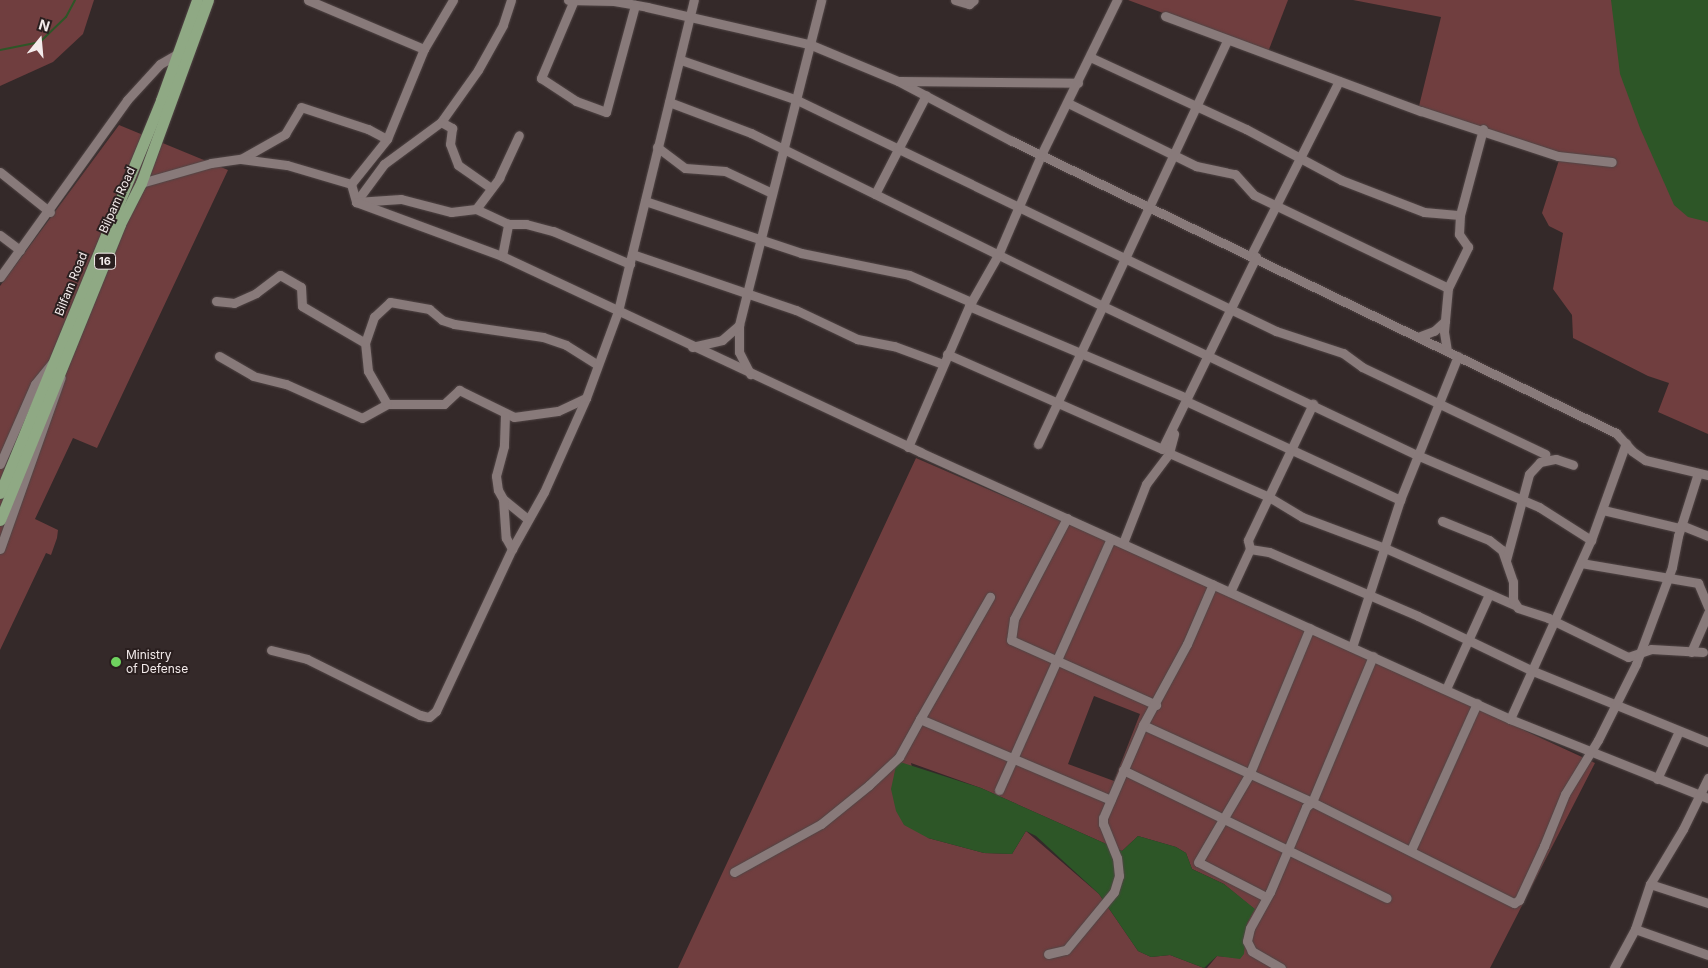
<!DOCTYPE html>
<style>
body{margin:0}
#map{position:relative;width:1708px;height:968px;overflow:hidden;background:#342929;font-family:Inter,sans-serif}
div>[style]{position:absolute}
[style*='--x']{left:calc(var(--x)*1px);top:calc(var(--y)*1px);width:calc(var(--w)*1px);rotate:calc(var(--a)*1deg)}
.green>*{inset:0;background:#703e3f}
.water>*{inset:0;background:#2d5627}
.stream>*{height:2px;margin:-1px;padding:0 1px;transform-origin:1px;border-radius:1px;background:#2d5627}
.roads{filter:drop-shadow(0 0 1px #504545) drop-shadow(0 0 1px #504545)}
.minor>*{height:9px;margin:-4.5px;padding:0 4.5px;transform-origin:4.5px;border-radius:4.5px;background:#887a7a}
.major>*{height:11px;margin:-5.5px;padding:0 5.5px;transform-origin:5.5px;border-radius:5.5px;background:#8fa984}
.dots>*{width:14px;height:14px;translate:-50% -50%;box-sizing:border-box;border:2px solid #2a1f1f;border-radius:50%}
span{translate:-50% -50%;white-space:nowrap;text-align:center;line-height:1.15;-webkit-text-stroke:4px #2a1f1f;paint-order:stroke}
.shield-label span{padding:1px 4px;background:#2a1f1f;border:1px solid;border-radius:4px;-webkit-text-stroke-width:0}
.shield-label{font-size:11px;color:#f3ebeb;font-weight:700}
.street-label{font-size:12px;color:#f3ebeb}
.poi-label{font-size:12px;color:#f3ebeb}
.left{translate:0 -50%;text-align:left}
.north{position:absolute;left:15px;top:15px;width:50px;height:50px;-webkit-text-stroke:4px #2a1f1f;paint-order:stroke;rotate:17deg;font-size:14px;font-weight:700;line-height:20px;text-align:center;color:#f3ebeb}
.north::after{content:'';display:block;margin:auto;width:18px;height:22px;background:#f3ebeb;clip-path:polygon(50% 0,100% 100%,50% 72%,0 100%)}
</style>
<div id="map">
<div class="green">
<div style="clip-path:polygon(0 0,94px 0,83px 34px,53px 62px,0 86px)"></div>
<div style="clip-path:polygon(1128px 0,1288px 0,1268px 52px)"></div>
<div style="clip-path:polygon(1353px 0,1708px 0,1708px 434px,1658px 412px,1669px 383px,1648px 376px,1573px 338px,1572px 315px,1553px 289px,1563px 233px,1549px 226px,1542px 213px,1561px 154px,1419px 106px,1441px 17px)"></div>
<div style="clip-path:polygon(119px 125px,228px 170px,97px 448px,73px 438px,35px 519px,58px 530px,57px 538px,51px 555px,46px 553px,0 650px,0 286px)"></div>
<div style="clip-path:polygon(evenodd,916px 458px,1223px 591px,1595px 763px,1490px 968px,1207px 968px,1217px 956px,1240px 958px,1243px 954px,1247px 923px,1254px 909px,1224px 884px,1192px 869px,1186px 853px,1176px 847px,1138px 836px,1122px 851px,981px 788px,911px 763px,928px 838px,984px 853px,1012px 854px,1026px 831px,1099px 894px,1138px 951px,1151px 957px,1170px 955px,1204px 968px,678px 968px,916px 458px,1094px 696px,1140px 714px,1114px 781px,1068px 764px,1094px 696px)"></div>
</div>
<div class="water">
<div style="clip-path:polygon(1611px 0,1708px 0,1708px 222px,1688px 217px,1674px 205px,1640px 128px,1620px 74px)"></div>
<div style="clip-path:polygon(897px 761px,981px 788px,1122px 851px,1138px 836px,1176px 847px,1186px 853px,1192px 869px,1224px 884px,1255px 909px,1247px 923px,1244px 954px,1240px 959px,1217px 956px,1204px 968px,1170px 955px,1151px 957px,1138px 951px,1099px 894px,1036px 836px,1026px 831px,1012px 854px,984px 853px,928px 838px,904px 825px,896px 811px,891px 789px)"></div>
</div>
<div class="stream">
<div style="--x:0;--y:50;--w:41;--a:-11.3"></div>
<div style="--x:40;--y:42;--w:36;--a:-44"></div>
<div style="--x:66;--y:17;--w:19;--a:-62"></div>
</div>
<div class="roads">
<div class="minor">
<div style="--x:308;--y:0;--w:126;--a:22.9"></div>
<div style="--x:511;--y:0;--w:26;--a:108"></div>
<div style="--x:503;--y:25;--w:51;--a:119.1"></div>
<div style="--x:478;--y:70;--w:64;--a:125.4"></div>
<div style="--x:441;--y:122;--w:71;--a:143.6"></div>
<div style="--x:384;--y:164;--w:47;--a:126.4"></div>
<div style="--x:356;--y:202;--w:45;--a:-3.8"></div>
<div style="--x:401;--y:199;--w:52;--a:14.6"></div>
<div style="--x:451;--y:212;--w:25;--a:-7"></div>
<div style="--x:476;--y:209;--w:39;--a:-53"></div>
<div style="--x:499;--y:178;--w:47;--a:-65.1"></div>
<div style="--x:568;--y:0;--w:46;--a:1.2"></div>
<div style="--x:614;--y:1;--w:34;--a:10"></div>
<div style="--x:647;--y:7;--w:166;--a:12.9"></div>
<div style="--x:809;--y:44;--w:96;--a:22.6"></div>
<div style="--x:898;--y:81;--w:129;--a:27.8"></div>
<div style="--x:1012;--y:141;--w:671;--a:25.8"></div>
<div style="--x:1616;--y:433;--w:24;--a:48"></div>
<div style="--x:1632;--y:451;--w:16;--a:35"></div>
<div style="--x:1645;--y:460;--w:65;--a:13.4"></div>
<div style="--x:574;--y:0;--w:85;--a:112.9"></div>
<div style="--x:541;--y:78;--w:42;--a:33.3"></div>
<div style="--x:576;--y:101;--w:32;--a:20"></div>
<div style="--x:606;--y:112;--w:111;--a:-74.8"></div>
<div style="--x:955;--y:0;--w:15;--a:16"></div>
<div style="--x:969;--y:4;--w:6;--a:-39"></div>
<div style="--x:1165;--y:16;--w:273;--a:20.4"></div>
<div style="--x:1421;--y:111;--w:144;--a:18.2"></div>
<div style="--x:1558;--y:156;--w:54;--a:6.3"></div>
<div style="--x:1090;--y:57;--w:172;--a:24.8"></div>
<div style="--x:1246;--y:129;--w:108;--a:28.2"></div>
<div style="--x:1341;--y:180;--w:89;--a:21.1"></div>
<div style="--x:1424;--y:212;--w:36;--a:5"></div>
<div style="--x:681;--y:60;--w:123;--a:19"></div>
<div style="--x:797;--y:100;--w:532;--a:25.75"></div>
<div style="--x:1276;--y:331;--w:71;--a:18.2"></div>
<div style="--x:1343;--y:353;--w:24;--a:36"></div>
<div style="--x:1362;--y:367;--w:203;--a:25.4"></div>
<div style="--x:900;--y:81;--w:178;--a:0.6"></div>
<div style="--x:669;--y:102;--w:88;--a:20.7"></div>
<div style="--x:751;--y:133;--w:392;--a:26.2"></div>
<div style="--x:1103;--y:306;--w:348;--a:25.4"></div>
<div style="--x:1417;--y:455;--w:133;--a:23.1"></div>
<div style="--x:1539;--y:507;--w:62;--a:32.4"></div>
<div style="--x:1068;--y:103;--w:143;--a:26.2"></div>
<div style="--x:1196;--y:166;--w:40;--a:12"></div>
<div style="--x:1235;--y:174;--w:28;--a:48"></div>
<div style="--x:1254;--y:195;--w:215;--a:25.6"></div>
<div style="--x:441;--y:122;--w:13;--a:29"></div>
<div style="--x:452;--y:128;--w:16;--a:97"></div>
<div style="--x:450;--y:144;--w:22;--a:69"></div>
<div style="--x:458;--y:165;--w:40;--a:34.9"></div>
<div style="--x:657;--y:147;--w:35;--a:37"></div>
<div style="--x:685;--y:168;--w:40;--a:4.3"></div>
<div style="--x:725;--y:171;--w:52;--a:25.1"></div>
<div style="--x:241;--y:159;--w:51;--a:-29.6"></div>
<div style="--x:285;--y:134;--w:31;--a:-59"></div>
<div style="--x:301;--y:107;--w:71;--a:18.2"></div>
<div style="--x:368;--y:129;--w:21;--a:28"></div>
<div style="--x:0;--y:172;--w:64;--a:38.7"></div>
<div style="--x:141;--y:183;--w:73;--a:-15.9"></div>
<div style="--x:211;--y:163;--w:30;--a:-8"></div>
<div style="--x:241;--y:159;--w:46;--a:7.4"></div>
<div style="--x:287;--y:165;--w:67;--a:16.5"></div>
<div style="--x:351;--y:184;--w:19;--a:74"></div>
<div style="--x:356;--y:202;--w:156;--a:20.3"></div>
<div style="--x:502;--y:256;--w:462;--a:25.1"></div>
<div style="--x:920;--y:452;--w:648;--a:24.35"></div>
<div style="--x:1510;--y:719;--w:213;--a:21.8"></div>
<div style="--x:351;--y:184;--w:58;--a:-51.3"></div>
<div style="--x:387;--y:139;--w:97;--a:-67.7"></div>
<div style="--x:424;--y:49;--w:57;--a:-59.4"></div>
<div style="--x:875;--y:194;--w:111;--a:-62.7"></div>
<div style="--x:645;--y:201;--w:164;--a:18.4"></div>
<div style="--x:801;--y:253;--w:110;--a:11.5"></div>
<div style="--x:909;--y:275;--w:68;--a:23.5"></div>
<div style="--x:476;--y:209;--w:35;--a:25"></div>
<div style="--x:0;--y:235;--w:25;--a:37"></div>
<div style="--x:632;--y:254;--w:173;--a:18.9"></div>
<div style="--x:796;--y:310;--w:68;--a:25.4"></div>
<div style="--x:857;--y:339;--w:38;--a:11"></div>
<div style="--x:894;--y:346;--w:52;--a:20.2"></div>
<div style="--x:1251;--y:255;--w:195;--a:-63.2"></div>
<div style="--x:502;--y:256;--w:33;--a:-79"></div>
<div style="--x:508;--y:224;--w:18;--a:0"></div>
<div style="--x:526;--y:224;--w:28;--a:15"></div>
<div style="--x:553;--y:231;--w:84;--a:23.2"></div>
<div style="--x:0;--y:277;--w:218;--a:-54.3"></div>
<div style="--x:127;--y:100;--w:49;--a:-47.5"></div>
<div style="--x:160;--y:64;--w:22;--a:-30"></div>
<div style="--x:216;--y:301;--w:18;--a:6"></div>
<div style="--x:234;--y:303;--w:24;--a:-24"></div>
<div style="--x:256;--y:293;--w:30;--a:-37"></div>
<div style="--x:280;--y:275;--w:24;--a:30"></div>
<div style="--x:301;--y:287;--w:19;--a:87"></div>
<div style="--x:302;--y:306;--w:73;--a:30.4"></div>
<div style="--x:969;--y:306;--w:231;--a:22.9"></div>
<div style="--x:739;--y:326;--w:26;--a:90"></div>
<div style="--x:739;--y:352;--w:25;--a:63"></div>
<div style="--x:1418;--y:337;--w:17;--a:-21"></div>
<div style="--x:1434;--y:331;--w:15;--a:-42"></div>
<div style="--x:692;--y:347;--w:31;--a:-13"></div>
<div style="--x:722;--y:340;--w:23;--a:-41"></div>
<div style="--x:739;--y:325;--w:335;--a:-75.8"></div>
<div style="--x:1447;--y:351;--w:20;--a:-99"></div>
<div style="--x:1444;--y:331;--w:43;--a:-84.7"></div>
<div style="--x:1448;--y:288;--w:46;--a:-64"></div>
<div style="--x:1468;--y:247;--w:16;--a:-125"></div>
<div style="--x:1459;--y:234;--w:19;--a:-87"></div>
<div style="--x:1460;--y:215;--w:89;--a:-75"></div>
<div style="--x:947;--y:354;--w:235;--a:23.8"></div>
<div style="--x:1162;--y:449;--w:214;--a:-63.9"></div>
<div style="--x:219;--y:356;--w:39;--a:30"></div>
<div style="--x:253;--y:376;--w:34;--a:14"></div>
<div style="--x:286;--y:384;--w:83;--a:24.1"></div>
<div style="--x:362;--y:418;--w:29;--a:-29"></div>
<div style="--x:387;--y:404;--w:57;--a:0"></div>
<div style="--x:444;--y:404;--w:21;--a:-43"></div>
<div style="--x:459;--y:390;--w:61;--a:26.1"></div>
<div style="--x:514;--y:417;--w:44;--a:-7.8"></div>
<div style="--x:558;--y:411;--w:31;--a:-25"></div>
<div style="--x:1186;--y:401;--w:236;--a:24.8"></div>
<div style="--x:387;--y:404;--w:38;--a:-120"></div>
<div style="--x:368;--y:371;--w:28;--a:-96"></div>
<div style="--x:365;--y:343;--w:28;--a:-71"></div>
<div style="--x:374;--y:317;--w:22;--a:-43"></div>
<div style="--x:390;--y:302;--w:40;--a:10"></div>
<div style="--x:429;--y:309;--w:17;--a:40"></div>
<div style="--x:442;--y:320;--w:13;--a:18"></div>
<div style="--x:454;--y:324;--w:90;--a:8.3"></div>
<div style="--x:543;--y:337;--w:24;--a:19"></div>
<div style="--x:566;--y:345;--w:36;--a:32"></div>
<div style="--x:505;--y:415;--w:31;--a:92"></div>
<div style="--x:504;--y:446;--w:31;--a:105"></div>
<div style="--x:496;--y:476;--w:14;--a:82"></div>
<div style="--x:498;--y:490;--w:10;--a:61"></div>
<div style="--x:503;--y:499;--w:32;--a:39"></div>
<div style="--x:1038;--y:444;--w:446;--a:-64.9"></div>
<div style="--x:908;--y:447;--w:154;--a:-66.6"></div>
<div style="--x:969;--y:306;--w:59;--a:-60.4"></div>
<div style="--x:998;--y:255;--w:109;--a:-66.7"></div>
<div style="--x:1041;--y:155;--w:173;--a:-63.9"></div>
<div style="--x:1169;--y:453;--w:109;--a:23.7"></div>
<div style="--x:1269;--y:497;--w:39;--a:31"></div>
<div style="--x:1302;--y:517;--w:89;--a:20.5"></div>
<div style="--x:1385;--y:548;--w:142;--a:23.7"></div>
<div style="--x:0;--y:464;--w:87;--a:-66.4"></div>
<div style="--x:35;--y:384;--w:26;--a:-51"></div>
<div style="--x:503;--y:499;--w:39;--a:86"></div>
<div style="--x:506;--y:538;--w:13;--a:61"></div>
<div style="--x:1603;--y:510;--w:79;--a:13.2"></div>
<div style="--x:1067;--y:518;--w:114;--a:117.7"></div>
<div style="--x:1014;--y:619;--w:21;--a:98"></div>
<div style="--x:1011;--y:640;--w:159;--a:24.1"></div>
<div style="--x:1442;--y:521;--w:51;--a:22"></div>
<div style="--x:1489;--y:540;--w:16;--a:38"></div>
<div style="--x:1502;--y:550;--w:34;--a:71"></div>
<div style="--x:1513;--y:582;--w:18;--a:90"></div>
<div style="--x:1513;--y:600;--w:9;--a:58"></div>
<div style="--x:1518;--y:608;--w:32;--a:18"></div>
<div style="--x:1548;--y:618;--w:89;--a:26"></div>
<div style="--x:1628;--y:657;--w:24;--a:-19"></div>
<div style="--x:1651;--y:649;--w:52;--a:3.3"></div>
<div style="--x:1681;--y:525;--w:29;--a:22"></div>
<div style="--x:1123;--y:543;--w:63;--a:-68.7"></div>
<div style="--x:1146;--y:484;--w:39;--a:-53"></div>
<div style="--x:1169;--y:453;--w:20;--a:-75"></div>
<div style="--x:0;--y:549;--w:182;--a:-70.5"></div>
<div style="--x:1250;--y:549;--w:19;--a:9"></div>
<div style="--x:1269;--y:552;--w:162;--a:23.2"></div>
<div style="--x:1418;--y:616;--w:127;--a:25.6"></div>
<div style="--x:1533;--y:671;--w:189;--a:22.1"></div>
<div style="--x:1506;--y:560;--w:89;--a:-75"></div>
<div style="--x:1529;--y:474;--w:16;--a:-47"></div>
<div style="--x:1540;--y:462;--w:16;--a:-11"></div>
<div style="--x:1556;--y:459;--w:18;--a:19"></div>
<div style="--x:1581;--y:563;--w:119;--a:9.7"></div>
<div style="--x:1698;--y:583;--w:26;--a:67"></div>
<div style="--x:1230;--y:592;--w:47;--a:-65.1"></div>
<div style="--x:1250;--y:549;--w:9;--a:-103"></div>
<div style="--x:1248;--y:540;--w:151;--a:-64.5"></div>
<div style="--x:1352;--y:647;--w:155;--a:-71.9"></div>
<div style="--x:1400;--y:500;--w:155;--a:-68.1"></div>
<div style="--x:271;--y:650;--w:37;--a:14"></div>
<div style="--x:307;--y:659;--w:126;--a:26.4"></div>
<div style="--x:420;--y:715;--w:9;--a:13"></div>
<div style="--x:429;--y:717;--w:9;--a:-41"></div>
<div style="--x:436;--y:711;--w:179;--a:-64.9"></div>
<div style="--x:512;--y:549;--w:65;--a:-60.7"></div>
<div style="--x:544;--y:492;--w:103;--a:-65.9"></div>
<div style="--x:586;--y:398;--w:93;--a:-69.8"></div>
<div style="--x:618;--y:311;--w:320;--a:-76.3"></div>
<div style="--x:1691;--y:652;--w:43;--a:-66.4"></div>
<div style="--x:1446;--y:689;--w:104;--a:-65.6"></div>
<div style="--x:920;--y:719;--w:141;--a:-60.2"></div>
<div style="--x:1510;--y:719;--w:196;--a:-65.7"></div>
<div style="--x:1591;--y:540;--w:103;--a:-70.2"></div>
<div style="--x:1143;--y:725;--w:186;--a:24.5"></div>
<div style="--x:1312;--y:802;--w:226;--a:26.6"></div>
<div style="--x:1514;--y:903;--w:6;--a:-31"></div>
<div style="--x:1519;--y:900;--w:60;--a:-65.2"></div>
<div style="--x:1544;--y:846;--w:56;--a:-68"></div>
<div style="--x:1565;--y:794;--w:63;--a:-58.6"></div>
<div style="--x:1598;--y:740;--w:85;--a:-63.4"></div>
<div style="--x:1636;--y:664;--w:103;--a:-69.6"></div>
<div style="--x:1672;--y:567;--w:32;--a:-79"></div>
<div style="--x:1678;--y:536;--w:66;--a:-72.4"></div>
<div style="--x:1123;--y:770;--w:293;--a:25.9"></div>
<div style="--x:1657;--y:779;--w:53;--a:-65.4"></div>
<div style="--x:999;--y:790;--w:275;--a:-66"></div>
<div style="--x:1411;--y:850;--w:161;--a:-65.8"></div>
<div style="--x:734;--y:872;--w:99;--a:-28.9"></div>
<div style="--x:821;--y:824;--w:62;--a:-39.1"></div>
<div style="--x:869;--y:785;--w:41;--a:-43"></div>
<div style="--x:899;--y:757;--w:43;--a:-61.1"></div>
<div style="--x:920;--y:719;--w:207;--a:23"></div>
<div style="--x:1650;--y:884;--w:61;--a:18.1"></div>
<div style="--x:1266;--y:897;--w:76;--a:-152.8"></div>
<div style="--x:1198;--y:862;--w:101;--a:-59.6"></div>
<div style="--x:1249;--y:775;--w:159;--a:-67.5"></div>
<div style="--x:1635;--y:929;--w:77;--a:19.6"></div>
<div style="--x:1048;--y:954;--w:18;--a:-13"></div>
<div style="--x:1066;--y:950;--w:75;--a:-50.4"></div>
<div style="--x:1114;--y:892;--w:17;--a:-73"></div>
<div style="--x:1119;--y:876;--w:18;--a:-96"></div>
<div style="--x:1117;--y:858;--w:37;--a:-112"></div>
<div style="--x:1103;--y:824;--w:6;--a:-90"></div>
<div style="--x:1103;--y:818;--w:101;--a:-66.7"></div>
<div style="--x:1143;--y:725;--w:92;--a:-61.5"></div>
<div style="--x:1187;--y:644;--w:65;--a:-66.6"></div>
<div style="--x:1281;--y:968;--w:34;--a:-150"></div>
<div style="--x:1252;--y:951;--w:11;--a:-117"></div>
<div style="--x:1247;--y:941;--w:13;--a:-77"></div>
<div style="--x:1250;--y:928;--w:41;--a:-60.9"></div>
<div style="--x:1270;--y:892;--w:92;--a:-67"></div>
<div style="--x:1306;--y:807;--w:8;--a:-40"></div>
<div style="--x:1312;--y:802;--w:158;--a:-67.3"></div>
<div style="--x:1614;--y:968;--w:44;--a:-61.7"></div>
<div style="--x:1635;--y:929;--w:47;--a:-71.6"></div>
<div style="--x:1650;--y:884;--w:64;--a:-59"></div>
<div style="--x:1683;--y:829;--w:57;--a:-63.9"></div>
</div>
<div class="major">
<div style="--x:0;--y:493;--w:425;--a:-67.7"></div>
<div style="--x:161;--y:100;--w:106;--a:-70.2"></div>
<div style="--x:0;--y:520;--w:319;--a:-67.9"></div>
<div style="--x:120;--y:224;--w:46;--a:-62.9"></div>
<div style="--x:141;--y:183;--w:195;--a:-69.9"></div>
</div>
</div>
<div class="dots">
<div style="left:116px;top:662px;background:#6fd35f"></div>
</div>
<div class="shield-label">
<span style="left:105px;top:261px">16</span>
</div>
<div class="street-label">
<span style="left:117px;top:200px;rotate:-66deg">Bilpam Road</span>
<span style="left:71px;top:284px;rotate:-68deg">Bilfam Road</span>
</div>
<div class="poi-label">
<span class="left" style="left:126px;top:662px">Ministry<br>of Defense</span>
</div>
<div class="north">N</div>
</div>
